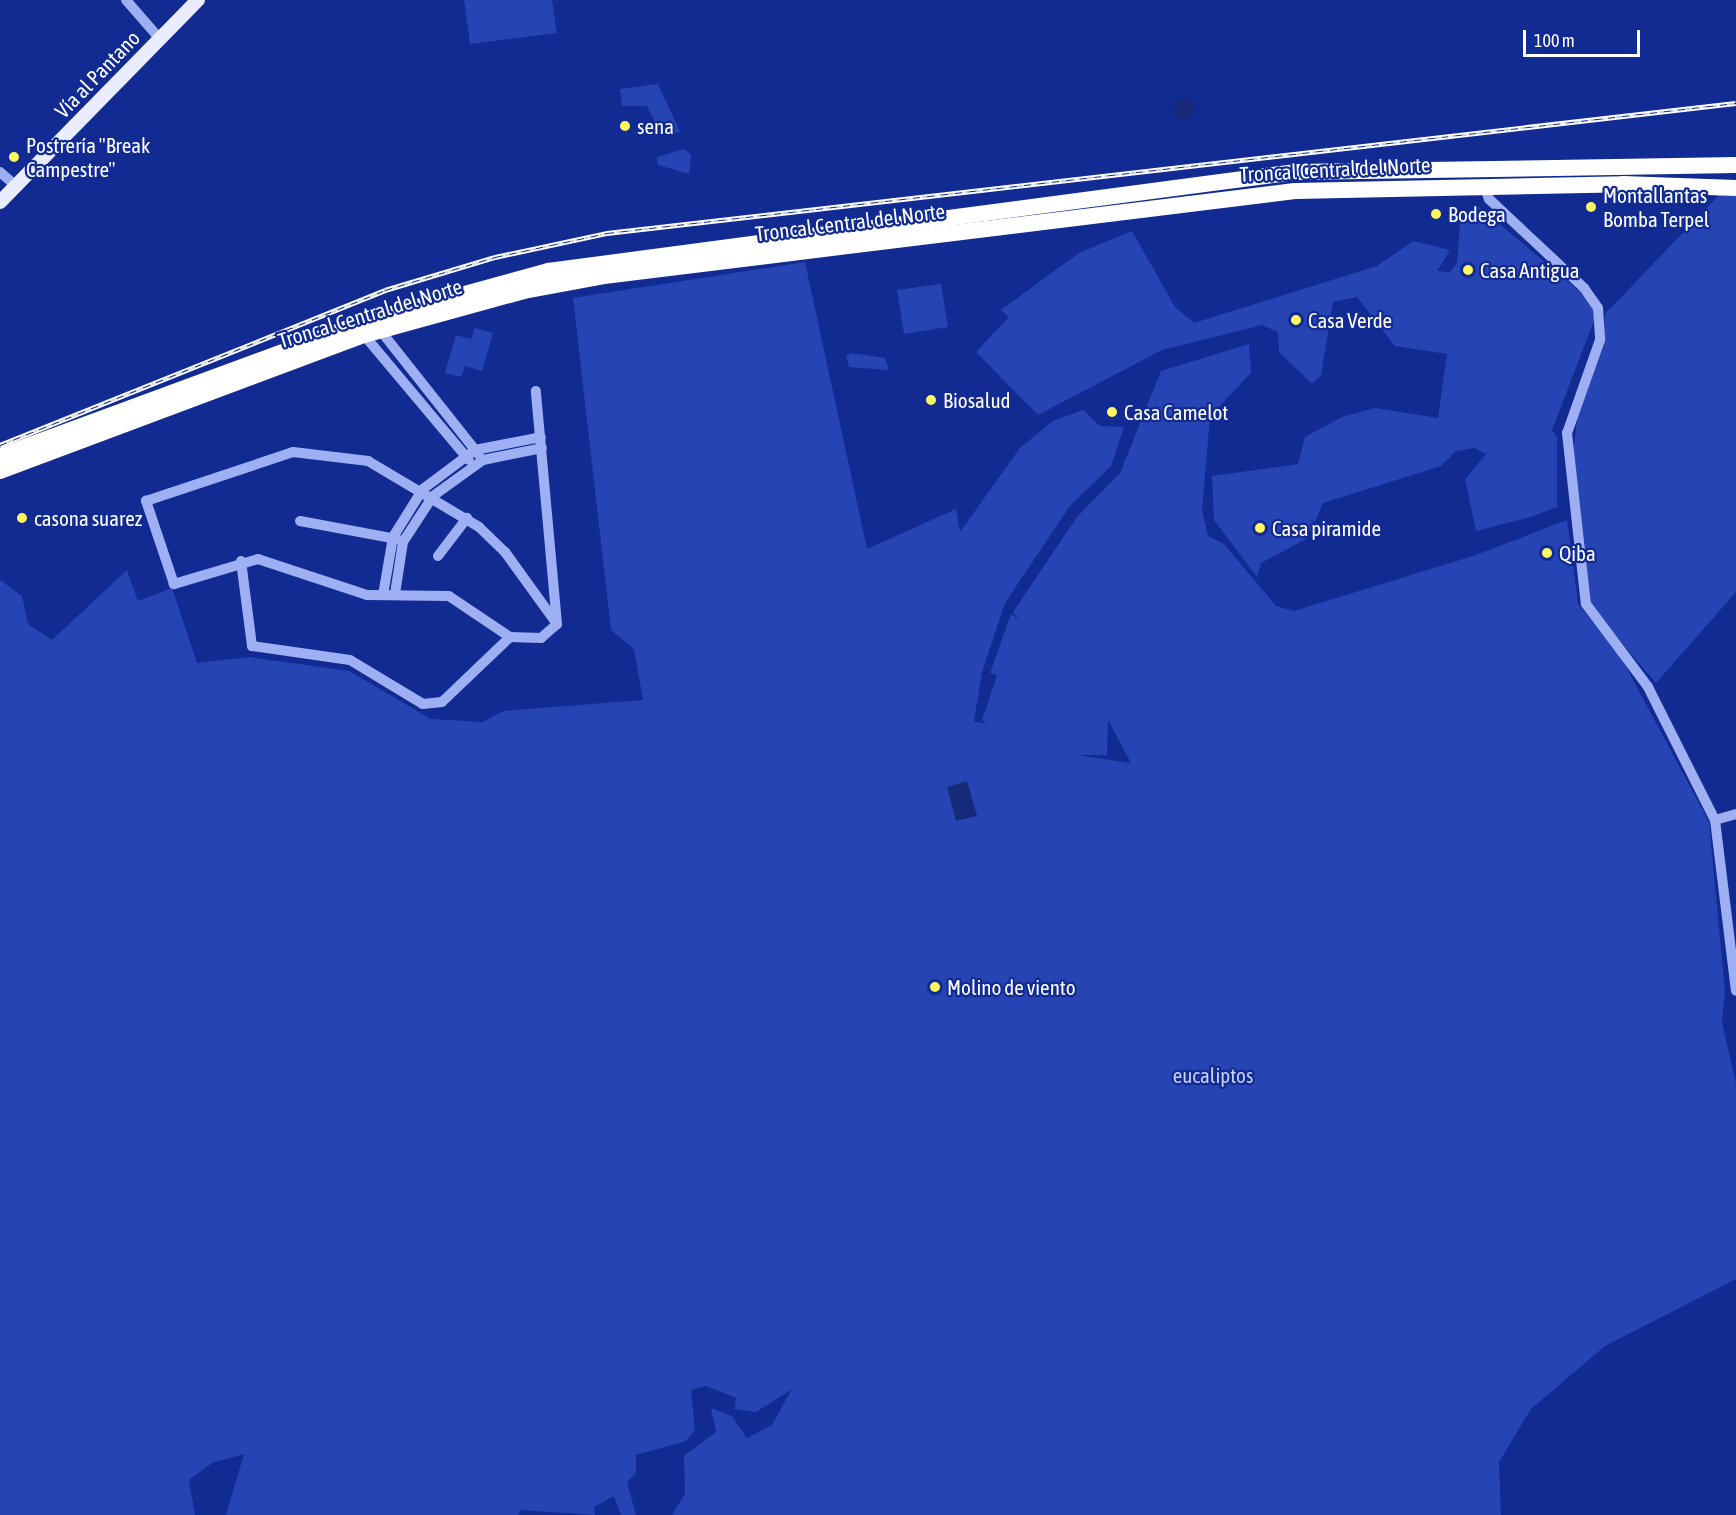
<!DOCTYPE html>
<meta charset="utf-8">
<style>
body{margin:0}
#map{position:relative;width:1736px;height:1515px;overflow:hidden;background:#112b93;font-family:"Asap Condensed",sans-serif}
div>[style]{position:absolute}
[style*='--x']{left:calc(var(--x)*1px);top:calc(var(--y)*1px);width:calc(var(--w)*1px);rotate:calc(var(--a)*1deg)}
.green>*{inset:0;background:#2644b3}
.water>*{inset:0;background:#172a7a}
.round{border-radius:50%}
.minor>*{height:10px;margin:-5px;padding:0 5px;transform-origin:5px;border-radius:5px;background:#9eb0f3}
.major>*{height:14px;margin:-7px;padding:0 7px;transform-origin:7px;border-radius:7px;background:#eaedff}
.highway>*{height:16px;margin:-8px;padding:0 8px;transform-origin:8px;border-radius:8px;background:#fff}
.rail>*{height:4.5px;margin-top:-2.25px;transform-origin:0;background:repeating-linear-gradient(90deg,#112b93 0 7px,#fff 0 14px);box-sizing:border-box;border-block:2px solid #fff}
.dots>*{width:16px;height:16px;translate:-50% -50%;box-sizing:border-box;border:3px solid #112b93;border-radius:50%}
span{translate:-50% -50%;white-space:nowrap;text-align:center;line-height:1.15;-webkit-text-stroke:4.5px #112b93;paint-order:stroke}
.street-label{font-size:21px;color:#fff}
.poi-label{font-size:21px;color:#fff}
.left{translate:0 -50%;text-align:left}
.park-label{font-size:21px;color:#c5d1fd}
.scale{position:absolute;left:1523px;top:30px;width:117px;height:27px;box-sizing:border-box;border:3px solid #fff;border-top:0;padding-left:8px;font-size:18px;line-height:21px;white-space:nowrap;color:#fff;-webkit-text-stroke:4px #112b93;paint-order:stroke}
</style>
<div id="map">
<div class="green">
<div style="clip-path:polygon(464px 0,552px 0,557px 33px,470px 44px)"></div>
<div style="clip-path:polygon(658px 84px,680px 132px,661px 136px,647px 106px,622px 106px,620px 89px)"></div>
<div style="clip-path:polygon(684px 149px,691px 155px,689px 174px,658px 165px,657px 157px)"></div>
<div style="clip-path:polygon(1722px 192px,1736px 196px,1736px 592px,1656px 683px,1589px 605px,1572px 463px,1578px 411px,1604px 342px,1605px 314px)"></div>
<div style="clip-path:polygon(1477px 205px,1579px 291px,1597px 313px,1552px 430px,1557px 437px,1557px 507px,1531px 517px,1476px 531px,1465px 479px,1486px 454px,1475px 448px,1456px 451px,1441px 466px,1323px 503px,1315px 522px,1306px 517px,1314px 523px,1306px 539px,1261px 563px,1257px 577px,1214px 520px,1212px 476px,1298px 464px,1305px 437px,1342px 417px,1375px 408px,1438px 418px,1447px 354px,1395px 346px,1357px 297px,1333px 302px,1321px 376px,1312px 384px,1279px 352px,1278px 332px,1262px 325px,1162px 350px,1038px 415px,976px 352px,1009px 317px,1001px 310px,1079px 253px,1132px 231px,1175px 307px,1194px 323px,1377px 266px,1413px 241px,1450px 250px,1437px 271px,1450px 272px,1457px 263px,1460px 222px)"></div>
<div style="clip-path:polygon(evenodd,805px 262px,867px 549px,956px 509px,960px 532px,1020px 448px,1053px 421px,1083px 410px,1100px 426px,1124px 427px,1111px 466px,1070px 506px,1005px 603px,982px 672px,974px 721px,987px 724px,982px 720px,997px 675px,990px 673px,1011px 614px,1019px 620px,1013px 612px,1077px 517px,1120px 473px,1161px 371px,1249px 344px,1251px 373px,1210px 416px,1202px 511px,1208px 536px,1224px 544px,1276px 606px,1294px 611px,1476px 555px,1567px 520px,1578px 604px,1617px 650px,1709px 822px,1725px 992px,1722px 1022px,1736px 1084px,1736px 1279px,1605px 1346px,1531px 1409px,1499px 1462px,1501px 1515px,672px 1515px,685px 1494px,684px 1456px,716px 1432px,711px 1408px,732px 1416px,747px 1438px,772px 1425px,792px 1389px,756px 1412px,735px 1409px,736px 1398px,706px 1386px,691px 1390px,695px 1430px,686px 1441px,636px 1455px,636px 1473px,627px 1482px,636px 1515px,621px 1515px,614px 1496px,594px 1507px,595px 1515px,521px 1510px,518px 1515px,226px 1515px,244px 1454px,212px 1463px,189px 1480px,195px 1515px,0 1515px,0 580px,22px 596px,28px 624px,52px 640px,127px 570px,138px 601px,172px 588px,197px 663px,249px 657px,349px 671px,431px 719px,483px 722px,503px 711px,643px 700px,634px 649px,611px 630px,573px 298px,805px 262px,1108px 720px,1131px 763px,1076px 755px,1107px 755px,1108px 720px)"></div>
<div style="clip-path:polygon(941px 284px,948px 327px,904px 334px,897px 290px)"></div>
<div style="clip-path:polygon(475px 328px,493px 333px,482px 371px,465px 366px,461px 377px,445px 373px,456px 335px,471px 339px)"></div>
<div style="clip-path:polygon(851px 353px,885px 358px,889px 370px,849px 367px,846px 356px)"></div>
</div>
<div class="water">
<div class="round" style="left:1173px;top:98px;width:22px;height:22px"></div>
<div style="clip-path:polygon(967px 781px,977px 816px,956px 821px,947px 787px)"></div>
</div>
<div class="minor">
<div style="--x:126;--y:0;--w:52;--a:48.9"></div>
<div style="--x:0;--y:172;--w:21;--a:41"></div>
<div style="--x:1484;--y:186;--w:14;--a:69"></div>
<div style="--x:1489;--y:199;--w:130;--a:43.1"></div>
<div style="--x:1584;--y:288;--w:24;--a:55"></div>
<div style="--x:1598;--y:308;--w:32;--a:86"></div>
<div style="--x:1600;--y:340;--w:99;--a:109.5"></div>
<div style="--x:1567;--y:433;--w:172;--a:83.7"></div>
<div style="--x:1586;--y:604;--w:104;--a:53.2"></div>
<div style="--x:1648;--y:687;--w:149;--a:63.3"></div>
<div style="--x:1715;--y:820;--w:172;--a:83"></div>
<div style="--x:380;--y:330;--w:159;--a:51.6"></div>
<div style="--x:364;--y:335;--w:163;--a:50"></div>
<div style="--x:300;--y:521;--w:99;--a:10.5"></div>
<div style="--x:438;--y:556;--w:48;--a:-52.7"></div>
<div style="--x:241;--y:561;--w:86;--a:82.6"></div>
<div style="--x:252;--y:646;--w:99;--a:8.1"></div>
<div style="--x:350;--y:660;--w:85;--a:31.1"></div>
<div style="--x:423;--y:704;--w:19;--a:-6"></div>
<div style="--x:442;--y:702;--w:94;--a:-43.7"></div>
<div style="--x:510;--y:637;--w:31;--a:2"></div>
<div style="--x:541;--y:638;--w:21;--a:-41"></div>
<div style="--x:557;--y:624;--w:234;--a:-95.2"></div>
<div style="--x:395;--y:594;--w:53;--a:-81.3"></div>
<div style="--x:403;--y:542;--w:55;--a:-56.9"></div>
<div style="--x:433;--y:496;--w:62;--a:-35.8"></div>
<div style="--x:483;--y:460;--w:60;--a:-11.5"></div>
<div style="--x:383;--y:595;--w:59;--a:-80.2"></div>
<div style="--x:393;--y:537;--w:57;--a:-58"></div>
<div style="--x:423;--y:489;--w:65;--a:-36.9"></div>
<div style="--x:475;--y:450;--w:67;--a:-11.1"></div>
<div style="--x:510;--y:637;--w:73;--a:-146.1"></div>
<div style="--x:449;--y:596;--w:82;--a:-179.3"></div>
<div style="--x:367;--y:595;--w:115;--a:-161.7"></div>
<div style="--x:258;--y:559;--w:88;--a:163.4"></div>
<div style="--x:174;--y:584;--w:88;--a:-108.6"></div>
<div style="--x:146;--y:501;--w:155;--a:-18.4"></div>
<div style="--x:293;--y:452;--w:76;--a:6.8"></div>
<div style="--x:368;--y:461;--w:129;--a:30.7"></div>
<div style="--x:479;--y:527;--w:36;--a:44"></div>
<div style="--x:505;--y:552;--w:89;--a:54.2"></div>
<div style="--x:1715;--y:820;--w:22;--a:-16"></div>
</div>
<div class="major">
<div style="--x:0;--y:202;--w:283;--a:-45.6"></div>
</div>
<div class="highway">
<div style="--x:0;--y:456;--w:394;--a:-20.2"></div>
<div style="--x:370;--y:320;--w:185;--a:-15.4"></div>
<div style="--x:548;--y:271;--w:755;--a:-7.54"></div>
<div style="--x:1296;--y:172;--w:440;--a:-0.9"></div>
<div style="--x:0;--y:471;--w:389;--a:-20.5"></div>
<div style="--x:364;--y:335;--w:166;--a:-15.4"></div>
<div style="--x:524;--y:291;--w:81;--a:-10.6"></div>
<div style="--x:604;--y:276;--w:696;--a:-7.01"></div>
<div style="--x:1295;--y:191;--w:328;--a:-1.2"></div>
<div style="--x:1623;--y:184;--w:113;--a:2"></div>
</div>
<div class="rail">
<div style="--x:0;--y:445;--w:415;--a:-21.9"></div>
<div style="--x:385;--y:290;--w:115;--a:-16.7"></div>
<div style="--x:495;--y:257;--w:115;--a:-12.1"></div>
<div style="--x:607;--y:233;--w:1136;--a:-6.57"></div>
</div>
<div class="dots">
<div style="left:625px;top:126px;background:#fff760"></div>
<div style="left:14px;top:157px;background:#fff760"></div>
<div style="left:1591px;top:207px;background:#fff760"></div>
<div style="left:1436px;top:214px;background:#fff760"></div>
<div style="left:1468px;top:270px;background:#fff760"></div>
<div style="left:1296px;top:320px;background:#fff760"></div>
<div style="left:931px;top:400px;background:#fff760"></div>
<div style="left:1112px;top:412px;background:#fff760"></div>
<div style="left:22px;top:518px;background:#fff760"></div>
<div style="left:1260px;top:528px;background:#fff760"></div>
<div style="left:1547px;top:553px;background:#fff760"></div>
<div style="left:935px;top:987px;background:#fff760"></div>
</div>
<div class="street-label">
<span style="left:97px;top:74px;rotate:-46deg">Vía al Pantano</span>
<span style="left:1335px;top:169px;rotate:-3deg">Troncal Central del Norte</span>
<span style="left:850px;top:222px;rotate:-7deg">Troncal Central del Norte</span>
<span style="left:370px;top:313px;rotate:-17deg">Troncal Central del Norte</span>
</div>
<div class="poi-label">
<span class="left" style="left:637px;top:126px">sena</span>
<span class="left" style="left:26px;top:157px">Postrería "Break<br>Campestre"</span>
<span class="left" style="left:1603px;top:207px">Montallantas<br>Bomba Terpel</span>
<span class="left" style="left:1448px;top:214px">Bodega</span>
<span class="left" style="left:1480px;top:270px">Casa Antigua</span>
<span class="left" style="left:1308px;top:320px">Casa Verde</span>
<span class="left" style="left:943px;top:400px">Biosalud</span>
<span class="left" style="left:1124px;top:412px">Casa Camelot</span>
<span class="left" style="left:34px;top:518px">casona suarez</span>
<span class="left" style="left:1272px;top:528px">Casa piramide</span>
<span class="left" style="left:1559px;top:553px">Qiba</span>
<span class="left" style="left:947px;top:987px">Molino de viento</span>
</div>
<div class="park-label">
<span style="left:1213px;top:1075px">eucaliptos</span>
</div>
<div class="scale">100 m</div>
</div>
